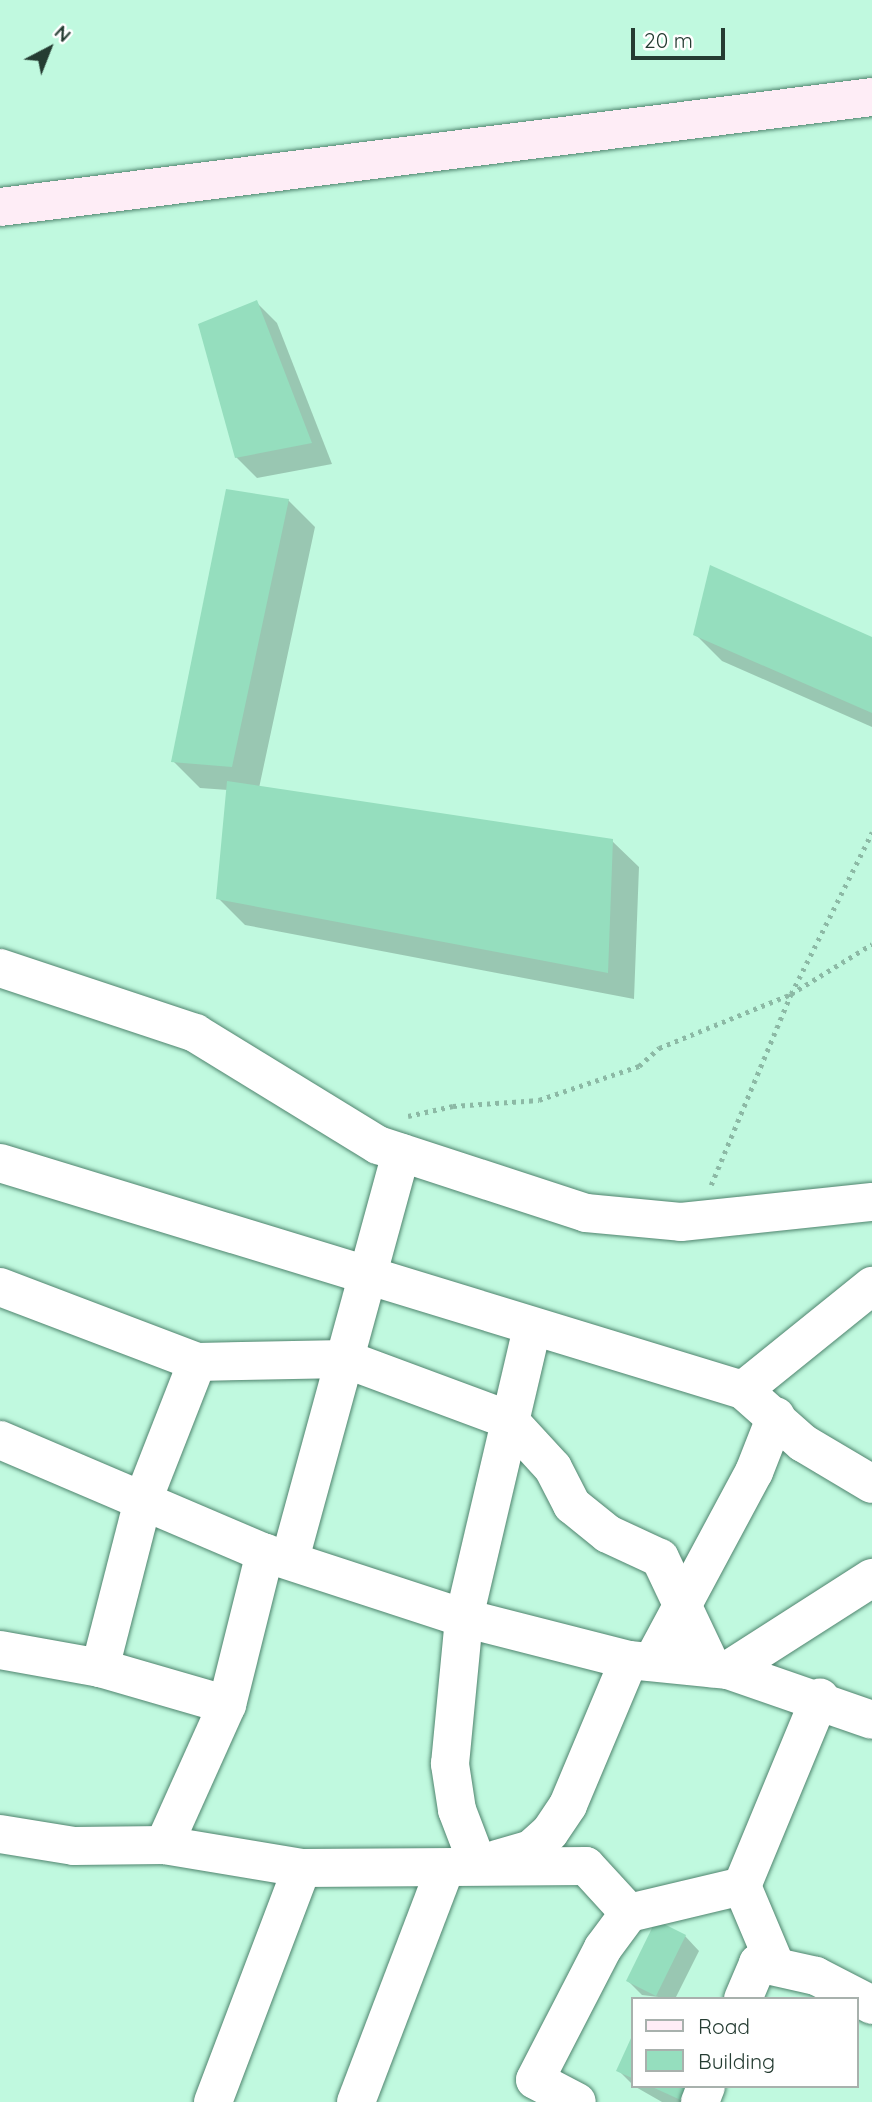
<!DOCTYPE html>
<style>
body{margin:0}
#map{position:relative;width:872px;height:2102px;overflow:hidden;background:#c0f9df;font-family:Quicksand,sans-serif}
div>[style]{position:absolute}
[style*='--x']{left:calc(var(--x)*1px);top:calc(var(--y)*1px);width:calc(var(--w)*1px);rotate:calc(var(--a)*1deg)}
.shadow>*{inset:0;background:#0003}
.building>*{inset:0;background:#95debe}
.path>*{height:4.5px;margin-top:-2.25px;transform-origin:0;background:repeating-linear-gradient(90deg,#8cb9a5 0 3.5px,transparent 0 8.5px)}
.roads{filter:drop-shadow(0 0 2px #4f846e) drop-shadow(0 0 2px #4f846e)}
.minor>*{height:38px;margin:-19px;padding:0 19px;transform-origin:19px;border-radius:19px;background:#fff}
.secondary>*{height:38px;margin:-19px;padding:0 19px;transform-origin:19px;border-radius:19px;background:#feedf6}
span{translate:-50% -50%;white-space:nowrap;text-align:center;line-height:1.15;-webkit-text-stroke:5px #fff;paint-order:stroke}
.legend{position:absolute;left:631px;top:1997px;width:228px;height:91px;box-sizing:border-box;background:#fff;border:2px solid #a8b1ad;margin:0;padding:9px 12px;list-style:none;font-size:21px;color:#253c32}
.legend li{display:flex;align-items:center;gap:14px;height:35px}
.legend b{width:35px;border:2px solid #a8b1ad}
.north{position:absolute;left:14px;top:14px;width:70px;height:70px;-webkit-text-stroke:5px #fff;paint-order:stroke;rotate:42deg;font-size:19px;font-weight:700;line-height:28px;text-align:center;color:#253c32}
.north::after{content:'';display:block;margin:auto;width:24px;height:32px;background:#253c32;clip-path:polygon(50% 0,100% 100%,50% 72%,0 100%)}
.scale{position:absolute;left:631px;top:28px;width:94px;height:32px;box-sizing:border-box;border:4px solid #253c32;border-top:0;padding-left:9px;font-size:21px;line-height:24px;white-space:nowrap;color:#253c32;-webkit-text-stroke:5px #fff;paint-order:stroke}
</style>
<div id="map">
<div class="shadow">
<div style="clip-path:polygon(256px 302px,277px 323px,332px 464px,257px 478px,236px 457px)"></div>
<div style="clip-path:polygon(288px 500px,315px 527px,259px 788px,612px 841px,639px 867px,634px 999px,245px 925px,218px 898px,228px 790px,200px 788px,173px 761px)"></div>
<div style="clip-path:polygon(695px 634px,872px 639px,872px 727px,722px 661px)"></div>
<div style="clip-path:polygon(685px 1936px,699px 1951px,675px 1999px,642px 1995px,628px 1981px)"></div>
<div style="clip-path:polygon(632px 2040px,632px 2084px,619px 2071px)"></div>
<div style="clip-path:polygon(634px 2086px,720px 2086px,713px 2102px,662px 2102px)"></div>
</div>
<div class="building">
<div style="clip-path:polygon(257px 300px,312px 443px,235px 458px,198px 324px)"></div>
<div style="clip-path:polygon(226px 489px,289px 499px,232px 767px,171px 762px)"></div>
<div style="clip-path:polygon(710px 565px,872px 637px,872px 713px,693px 635px)"></div>
<div style="clip-path:polygon(227px 781px,613px 839px,608px 973px,216px 899px)"></div>
<div style="clip-path:polygon(656px 1920px,686px 1935px,656px 1996px,626px 1981px)"></div>
<div style="clip-path:polygon(632px 2036px,632px 2078px,616px 2071px)"></div>
<div style="clip-path:polygon(650px 2086px,690px 2086px,683px 2101px)"></div>
</div>
<div class="path">
<div style="--x:408;--y:1116;--w:46;--a:-12.5"></div>
<div style="--x:453;--y:1106;--w:86;--a:-4"></div>
<div style="--x:539;--y:1100;--w:106;--a:-18.8"></div>
<div style="--x:639;--y:1066;--w:27;--a:-42"></div>
<div style="--x:659;--y:1048;--w:143;--a:-22.2"></div>
<div style="--x:791;--y:994;--w:95;--a:-31.7"></div>
<div style="--x:711;--y:1185;--w:207;--a:-67.3"></div>
<div style="--x:791;--y:994;--w:181;--a:-63.4"></div>
</div>
<div class="roads">
<div class="minor">
<div style="--x:0;--y:968;--w:206;--a:18.4"></div>
<div style="--x:195;--y:1033;--w:215;--a:31.5"></div>
<div style="--x:378;--y:1145;--w:219;--a:18.1"></div>
<div style="--x:586;--y:1213;--w:95;--a:5.4"></div>
<div style="--x:681;--y:1222;--w:192;--a:-6"></div>
<div style="--x:0;--y:1163;--w:777;--a:16.99"></div>
<div style="--x:743;--y:1390;--w:80;--a:41.5"></div>
<div style="--x:803;--y:1443;--w:80;--a:30.7"></div>
<div style="--x:0;--y:1287;--w:211;--a:20.8"></div>
<div style="--x:197;--y:1362;--w:148;--a:-1.2"></div>
<div style="--x:345;--y:1359;--w:175;--a:20.4"></div>
<div style="--x:509;--y:1420;--w:65;--a:47.5"></div>
<div style="--x:553;--y:1468;--w:42;--a:62.8"></div>
<div style="--x:572;--y:1505;--w:46;--a:38.9"></div>
<div style="--x:608;--y:1534;--w:57;--a:24.8"></div>
<div style="--x:660;--y:1558;--w:122;--a:64.7"></div>
<div style="--x:743;--y:1390;--w:166;--a:-38.9"></div>
<div style="--x:0;--y:1440;--w:288;--a:23.1"></div>
<div style="--x:265;--y:1553;--w:209;--a:18.1"></div>
<div style="--x:464;--y:1618;--w:170;--a:14.3"></div>
<div style="--x:629;--y:1660;--w:100;--a:5.8"></div>
<div style="--x:728;--y:1670;--w:152;--a:19.1"></div>
<div style="--x:290;--y:1559;--w:421;--a:-74.7"></div>
<div style="--x:0;--y:1650;--w:102;--a:10.2"></div>
<div style="--x:100;--y:1668;--w:132;--a:16.2"></div>
<div style="--x:652;--y:1662;--w:216;--a:-61.8"></div>
<div style="--x:754;--y:1472;--w:60;--a:-68.6"></div>
<div style="--x:100;--y:1668;--w:173;--a:-75.6"></div>
<div style="--x:143;--y:1500;--w:148;--a:-68.6"></div>
<div style="--x:728;--y:1670;--w:171;--a:-32.6"></div>
<div style="--x:0;--y:1834;--w:75;--a:9.2"></div>
<div style="--x:74;--y:1846;--w:90;--a:-0.6"></div>
<div style="--x:164;--y:1845;--w:140;--a:9.5"></div>
<div style="--x:302;--y:1868;--w:284;--a:-0.4"></div>
<div style="--x:586;--y:1866;--w:64;--a:47.5"></div>
<div style="--x:629;--y:1913;--w:44;--a:126.6"></div>
<div style="--x:603;--y:1948;--w:148;--a:117.3"></div>
<div style="--x:535;--y:2080;--w:47;--a:27.6"></div>
<div style="--x:164;--y:1845;--w:154;--a:-65.8"></div>
<div style="--x:227;--y:1705;--w:157;--a:-76"></div>
<div style="--x:497;--y:1859;--w:35;--a:-16"></div>
<div style="--x:531;--y:1849;--w:25;--a:-42"></div>
<div style="--x:550;--y:1832;--w:32;--a:-56"></div>
<div style="--x:568;--y:1805;--w:157;--a:-67.2"></div>
<div style="--x:478;--y:1865;--w:59;--a:-110.9"></div>
<div style="--x:457;--y:1810;--w:47;--a:-98.7"></div>
<div style="--x:450;--y:1764;--w:147;--a:-84.5"></div>
<div style="--x:464;--y:1618;--w:299;--a:-76.8"></div>
<div style="--x:742;--y:1886;--w:85;--a:67.1"></div>
<div style="--x:629;--y:1913;--w:116;--a:-13.4"></div>
<div style="--x:742;--y:1886;--w:204;--a:-67.5"></div>
<div style="--x:743;--y:1999;--w:39;--a:-67"></div>
<div style="--x:758;--y:1963;--w:59;--a:12.6"></div>
<div style="--x:816;--y:1976;--w:63;--a:27.4"></div>
<div style="--x:213;--y:2102;--w:250;--a:-69.2"></div>
<div style="--x:356;--y:2102;--w:249;--a:-69.1"></div>
<div style="--x:700;--y:2102;--w:17;--a:-69"></div>
</div>
<div class="secondary">
<div style="--x:0;--y:207;--w:879;--a:-7.19"></div>
</div>
</div>
<ul class="legend">
<li><b style="height:9px;background:#feedf6"></b>Road</li>
<li><b style="height:19px;background:#95debe"></b>Building</li>
</ul>
<div class="north">N</div>
<div class="scale">20 m</div>
</div>
